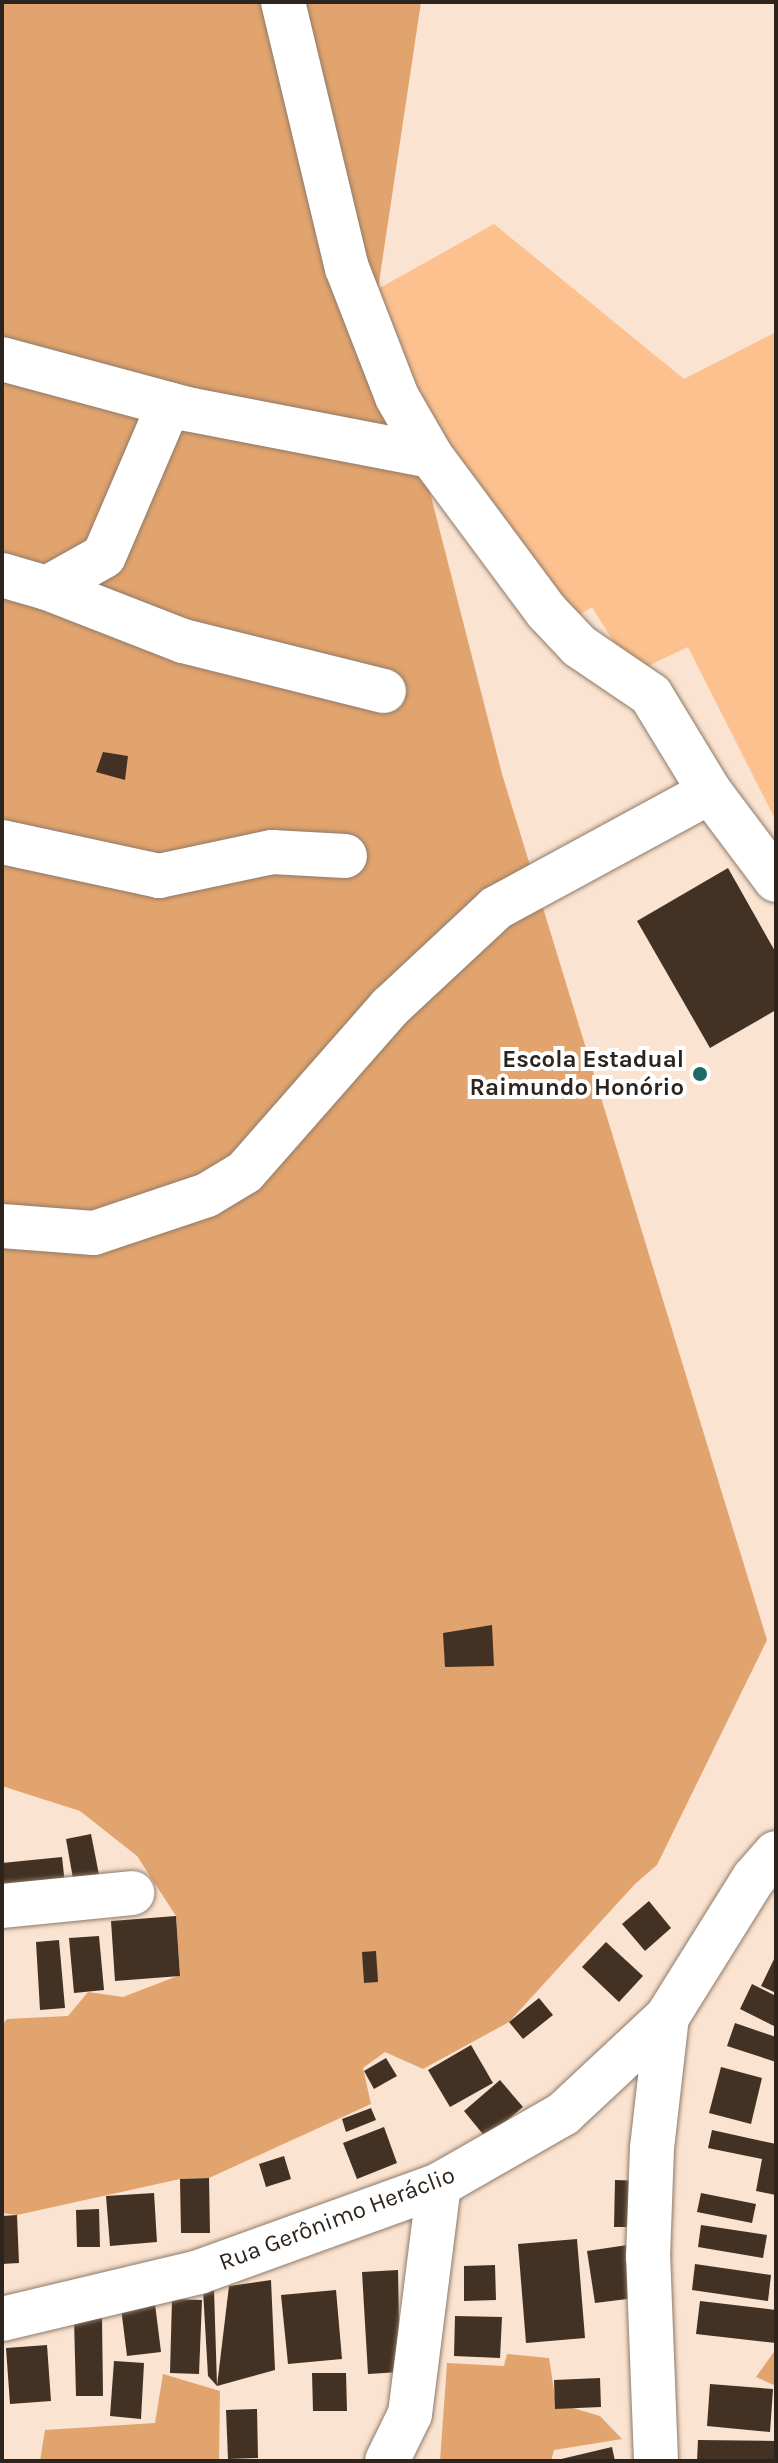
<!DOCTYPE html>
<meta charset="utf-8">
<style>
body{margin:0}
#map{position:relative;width:778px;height:2463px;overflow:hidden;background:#fae3d0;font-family:Karla,sans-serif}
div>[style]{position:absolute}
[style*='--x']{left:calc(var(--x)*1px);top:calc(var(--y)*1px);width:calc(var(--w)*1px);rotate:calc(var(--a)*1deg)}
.green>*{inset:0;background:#fcc18f}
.forest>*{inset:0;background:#e2a46e}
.building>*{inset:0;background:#433223}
.roads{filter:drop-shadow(0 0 2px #8e7a69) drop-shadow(0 0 2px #8e7a69)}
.minor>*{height:44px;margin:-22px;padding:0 22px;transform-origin:22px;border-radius:22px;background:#fff}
.dots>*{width:22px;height:22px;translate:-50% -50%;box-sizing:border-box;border:4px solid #fff;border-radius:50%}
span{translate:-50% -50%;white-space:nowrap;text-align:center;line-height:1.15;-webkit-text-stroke:8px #fff;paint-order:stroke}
.poi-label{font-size:24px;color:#2c241d;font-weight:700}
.right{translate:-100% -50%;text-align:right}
.street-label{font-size:24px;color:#2c241d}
.frame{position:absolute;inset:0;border:4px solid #2c241d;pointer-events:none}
</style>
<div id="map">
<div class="green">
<div style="clip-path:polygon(494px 224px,684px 379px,776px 332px,776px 821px,688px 647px,633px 673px,592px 607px,568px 622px,413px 403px,378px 289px)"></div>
</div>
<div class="forest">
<div style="clip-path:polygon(2px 2px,421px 2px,378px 289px,502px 774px,767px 1640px,657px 1865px,635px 1884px,509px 2022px,423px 2069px,385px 2052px,363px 2068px,371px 2104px,209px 2178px,180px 2179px,17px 2215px,2px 2213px,2px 2025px,7px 2019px,68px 2016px,88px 1992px,123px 1997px,180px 1975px,176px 1916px,137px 1856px,80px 1811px,2px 1786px)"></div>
<div style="clip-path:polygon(776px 2349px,776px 2386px,756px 2377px)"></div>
<div style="clip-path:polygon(507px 2354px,549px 2358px,556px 2403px,600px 2416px,622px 2439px,554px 2450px,551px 2461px,440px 2461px,447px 2363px,504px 2366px)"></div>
<div style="clip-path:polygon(163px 2374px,220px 2391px,219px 2461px,40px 2461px,45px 2430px,155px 2423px)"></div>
</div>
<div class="building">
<div style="clip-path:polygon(103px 752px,128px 756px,125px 780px,96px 772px)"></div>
<div style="clip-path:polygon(728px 868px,776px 953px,776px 1010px,710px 1048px,637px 921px)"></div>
<div style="clip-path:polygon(492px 1625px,494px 1666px,445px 1667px,443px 1633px)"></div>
<div style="clip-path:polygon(91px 1834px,101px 1885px,75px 1890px,66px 1839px)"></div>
<div style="clip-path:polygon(62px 1857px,66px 1893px,5px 1899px,2px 1863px)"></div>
<div style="clip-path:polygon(649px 1901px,671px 1928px,645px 1951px,622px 1924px)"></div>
<div style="clip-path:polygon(176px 1916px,180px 1976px,115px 1981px,111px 1921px)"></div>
<div style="clip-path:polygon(99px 1936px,104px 1990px,74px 1993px,69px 1938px)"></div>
<div style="clip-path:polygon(59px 1940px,65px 2008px,40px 2010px,36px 1942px)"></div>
<div style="clip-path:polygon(606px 1942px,643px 1976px,619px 2002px,582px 1967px)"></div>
<div style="clip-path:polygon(376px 1951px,378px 1982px,364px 1983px,362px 1952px)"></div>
<div style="clip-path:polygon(776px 1955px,776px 1993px,761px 1986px)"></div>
<div style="clip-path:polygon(752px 1984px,776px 1996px,776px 2027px,740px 2009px)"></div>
<div style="clip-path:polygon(539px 1998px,553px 2015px,523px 2039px,509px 2022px)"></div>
<div style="clip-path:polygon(735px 2023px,776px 2037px,776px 2062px,727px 2046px)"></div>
<div style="clip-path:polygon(471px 2045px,493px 2083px,450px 2107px,428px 2070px)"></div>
<div style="clip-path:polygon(386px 2058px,397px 2076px,374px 2089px,364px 2071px)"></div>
<div style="clip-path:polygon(721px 2067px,762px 2078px,751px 2124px,709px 2113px)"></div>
<div style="clip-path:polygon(500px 2080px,523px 2107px,486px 2138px,464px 2111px)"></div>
<div style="clip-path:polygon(371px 2108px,376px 2120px,346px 2132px,342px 2119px)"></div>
<div style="clip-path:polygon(384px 2127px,397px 2163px,357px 2179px,343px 2143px)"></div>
<div style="clip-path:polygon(712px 2130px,776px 2144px,776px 2195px,756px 2191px,762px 2159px,708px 2148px)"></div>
<div style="clip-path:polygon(284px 2156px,291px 2179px,266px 2187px,259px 2164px)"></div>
<div style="clip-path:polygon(209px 2178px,210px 2233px,181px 2233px,180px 2179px)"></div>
<div style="clip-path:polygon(615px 2180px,646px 2181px,644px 2227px,614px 2227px)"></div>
<div style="clip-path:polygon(154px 2193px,157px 2242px,110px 2246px,106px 2196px)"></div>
<div style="clip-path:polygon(701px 2193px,756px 2204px,752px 2223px,697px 2212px)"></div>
<div style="clip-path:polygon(99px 2209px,100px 2247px,77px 2247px,76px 2210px)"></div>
<div style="clip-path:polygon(17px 2215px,19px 2263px,2px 2264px,2px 2216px)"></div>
<div style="clip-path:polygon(701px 2225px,767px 2235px,763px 2258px,698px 2247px)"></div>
<div style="clip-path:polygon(577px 2239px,585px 2338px,526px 2343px,518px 2244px)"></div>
<div style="clip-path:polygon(641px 2243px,643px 2297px,595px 2303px,587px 2251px)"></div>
<div style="clip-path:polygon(695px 2264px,771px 2275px,768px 2301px,692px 2290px)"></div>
<div style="clip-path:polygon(495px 2265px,496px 2300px,464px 2301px,464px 2266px)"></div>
<div style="clip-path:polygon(398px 2270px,400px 2372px,368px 2374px,362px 2272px)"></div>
<div style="clip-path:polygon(271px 2280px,275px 2370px,217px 2386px,229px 2286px)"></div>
<div style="clip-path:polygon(203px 2290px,214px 2290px,217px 2386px,208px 2376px)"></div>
<div style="clip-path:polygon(336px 2290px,342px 2359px,288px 2364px,281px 2295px)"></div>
<div style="clip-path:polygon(154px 2296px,161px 2352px,127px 2356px,120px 2300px)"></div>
<div style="clip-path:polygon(172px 2299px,202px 2300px,199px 2374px,170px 2373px)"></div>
<div style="clip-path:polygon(700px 2301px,776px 2310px,776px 2343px,696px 2334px)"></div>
<div style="clip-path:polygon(455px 2316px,502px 2317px,500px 2358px,454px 2356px)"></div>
<div style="clip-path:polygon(102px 2318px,103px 2396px,76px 2396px,74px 2319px)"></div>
<div style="clip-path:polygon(47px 2345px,51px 2401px,10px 2404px,6px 2348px)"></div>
<div style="clip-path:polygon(114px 2361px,144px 2363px,141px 2419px,110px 2416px)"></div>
<div style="clip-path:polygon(312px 2373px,346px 2373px,347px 2411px,313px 2411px)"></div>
<div style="clip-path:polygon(600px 2378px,601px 2407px,555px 2409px,554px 2380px)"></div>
<div style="clip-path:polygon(710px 2384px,773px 2389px,770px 2432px,707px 2426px)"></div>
<div style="clip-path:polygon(257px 2409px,258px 2458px,228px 2459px,226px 2410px)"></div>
<div style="clip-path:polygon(698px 2440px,776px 2441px,776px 2461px,697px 2461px)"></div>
<div style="clip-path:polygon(612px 2447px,615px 2461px,557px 2461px,557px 2460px)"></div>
</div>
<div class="roads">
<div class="minor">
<div style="--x:283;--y:2;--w:274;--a:76.5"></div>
<div style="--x:347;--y:268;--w:138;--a:68.8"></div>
<div style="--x:397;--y:397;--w:68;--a:60"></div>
<div style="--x:431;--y:456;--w:194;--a:53.4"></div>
<div style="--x:547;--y:612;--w:47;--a:46.7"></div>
<div style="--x:579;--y:646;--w:87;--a:34.2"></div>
<div style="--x:651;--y:695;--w:114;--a:58.7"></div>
<div style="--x:710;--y:792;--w:110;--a:53.1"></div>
<div style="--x:2;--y:359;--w:192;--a:15.1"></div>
<div style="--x:187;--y:409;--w:248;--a:10.9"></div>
<div style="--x:2;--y:575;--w:47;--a:16.1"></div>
<div style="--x:47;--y:588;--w:65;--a:-29.3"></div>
<div style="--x:104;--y:556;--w:165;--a:-66.8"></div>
<div style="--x:47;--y:588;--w:146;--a:21.3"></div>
<div style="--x:183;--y:641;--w:207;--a:14"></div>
<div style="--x:2;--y:842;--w:161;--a:12.2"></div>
<div style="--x:159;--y:876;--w:116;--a:-12"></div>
<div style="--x:272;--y:852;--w:73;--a:3.1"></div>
<div style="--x:2;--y:1226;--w:92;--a:4.4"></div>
<div style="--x:94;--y:1233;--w:119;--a:-18.6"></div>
<div style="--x:207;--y:1195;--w:44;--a:-31.2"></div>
<div style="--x:245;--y:1172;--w:220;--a:-48.7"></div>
<div style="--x:390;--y:1007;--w:145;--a:-43"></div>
<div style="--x:496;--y:908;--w:243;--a:-28.5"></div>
<div style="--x:2;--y:1906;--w:131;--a:-5.7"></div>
<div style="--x:2;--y:2319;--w:203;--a:-13.4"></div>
<div style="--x:199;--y:2272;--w:255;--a:-19.9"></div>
<div style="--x:439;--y:2185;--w:143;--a:-29.8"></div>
<div style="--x:563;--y:2114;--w:142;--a:-43"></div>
<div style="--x:667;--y:2017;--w:164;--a:-58"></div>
<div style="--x:754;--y:1878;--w:33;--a:-49"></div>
<div style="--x:387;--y:2461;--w:52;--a:-63.9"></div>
<div style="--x:410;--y:2414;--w:231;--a:-82.8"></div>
<div style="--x:656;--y:2461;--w:204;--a:-92.2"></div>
<div style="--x:648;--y:2257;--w:109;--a:-87.9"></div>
<div style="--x:652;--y:2148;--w:132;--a:-83.5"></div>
</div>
</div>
<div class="dots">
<div style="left:700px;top:1074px;background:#1f6a65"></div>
</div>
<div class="poi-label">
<span class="right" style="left:684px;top:1074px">Escola Estadual<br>Raimundo Honório</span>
</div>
<div class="street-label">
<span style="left:337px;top:2219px;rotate:-21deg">Rua Gerônimo Heráclio</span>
</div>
<div class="frame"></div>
</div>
